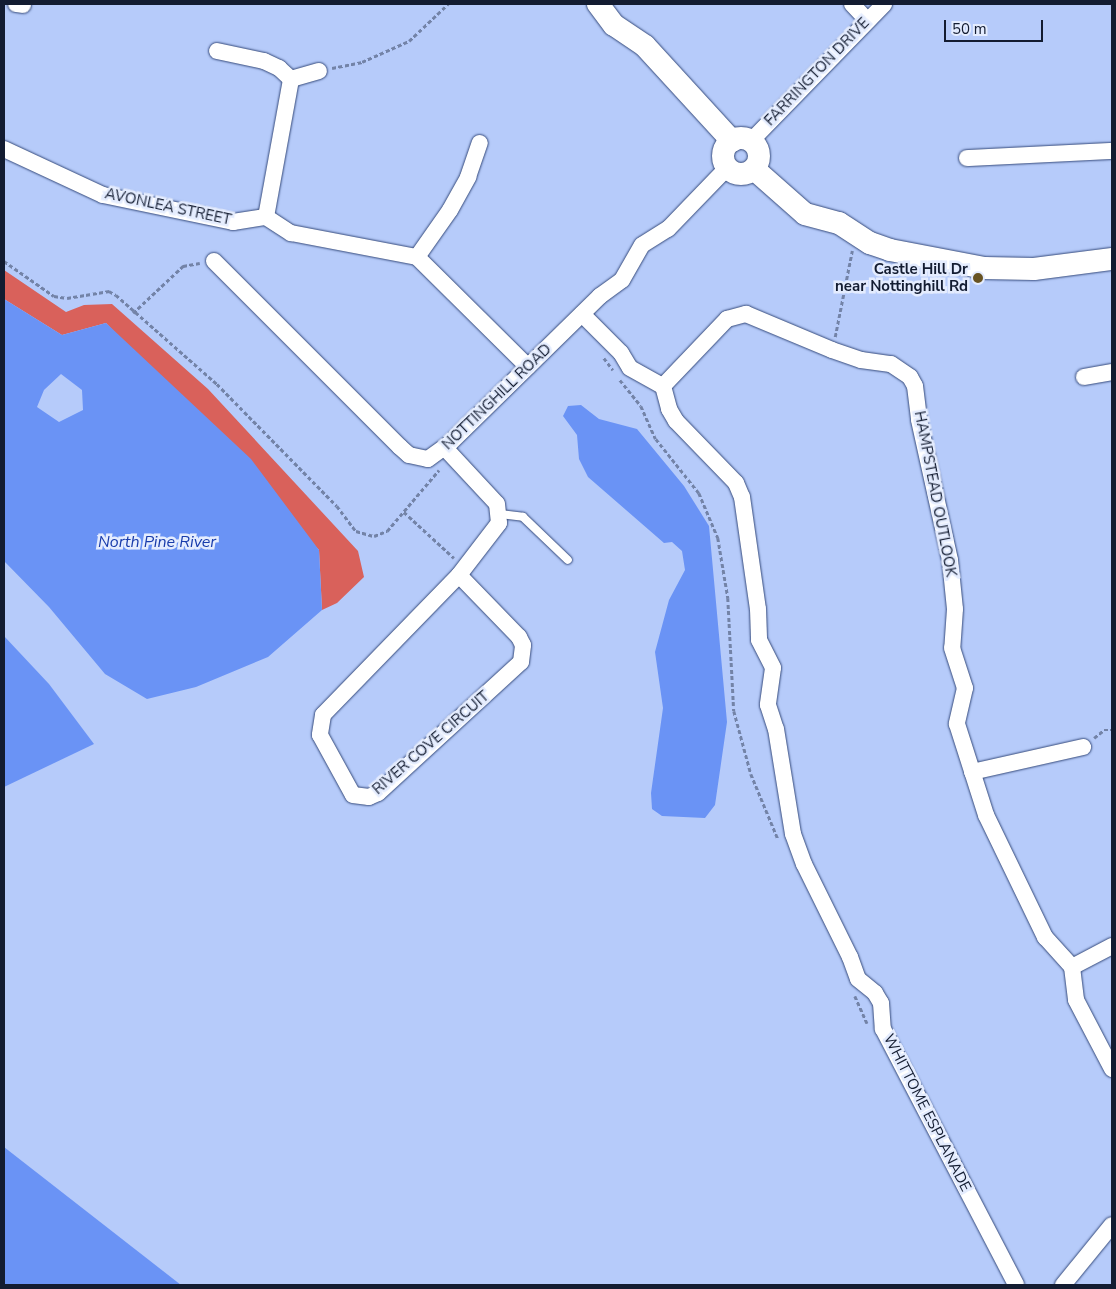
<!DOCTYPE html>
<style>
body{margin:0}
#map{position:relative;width:1116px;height:1289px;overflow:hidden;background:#b6cbfa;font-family:"Nunito Sans",sans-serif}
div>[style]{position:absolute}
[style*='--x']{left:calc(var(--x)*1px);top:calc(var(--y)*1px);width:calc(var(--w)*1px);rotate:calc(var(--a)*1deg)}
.forest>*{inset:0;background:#d9615b}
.water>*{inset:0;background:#6a93f5}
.path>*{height:2.5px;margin-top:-1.25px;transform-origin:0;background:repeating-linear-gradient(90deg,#7383a7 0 4px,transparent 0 6.5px)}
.roads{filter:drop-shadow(0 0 1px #354a7b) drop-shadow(0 0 1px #354a7b)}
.lane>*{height:8px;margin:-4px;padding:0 4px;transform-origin:4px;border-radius:4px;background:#fff}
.street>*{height:16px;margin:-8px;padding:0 8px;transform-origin:8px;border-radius:8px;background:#fff}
.secondary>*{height:22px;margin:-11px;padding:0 11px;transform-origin:11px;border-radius:11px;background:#fff}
.secondary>.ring{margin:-11px;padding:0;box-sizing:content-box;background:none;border:22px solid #fff;border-radius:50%}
.dots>*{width:14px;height:14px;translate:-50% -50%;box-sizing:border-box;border:2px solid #e4ecfe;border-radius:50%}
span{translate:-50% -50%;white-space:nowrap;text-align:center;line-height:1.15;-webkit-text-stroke:5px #e4ecfe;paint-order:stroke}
.street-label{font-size:15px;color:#131c31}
.poi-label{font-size:15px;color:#131c31;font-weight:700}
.right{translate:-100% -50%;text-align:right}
.water-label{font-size:16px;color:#193cab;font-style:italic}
.frame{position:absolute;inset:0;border:5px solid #131c31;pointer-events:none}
.scale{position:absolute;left:944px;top:20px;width:99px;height:22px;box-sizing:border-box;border:2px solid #131c31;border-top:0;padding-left:6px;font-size:15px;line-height:18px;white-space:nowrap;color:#131c31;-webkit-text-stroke:4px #e4ecfe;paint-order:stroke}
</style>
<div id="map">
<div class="forest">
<div style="clip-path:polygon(4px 270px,66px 312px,84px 305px,112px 304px,208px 389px,358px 551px,364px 577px,337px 603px,322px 610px,319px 550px,106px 323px,62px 335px,4px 299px)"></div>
</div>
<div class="water">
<div style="clip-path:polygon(evenodd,4px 299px,62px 335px,106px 323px,251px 459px,319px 550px,322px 610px,268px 657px,196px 687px,147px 699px,105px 674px,49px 607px,4px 561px,4px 299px,61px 374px,82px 390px,83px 410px,59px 422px,37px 407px,44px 390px,61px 374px)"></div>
<div style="clip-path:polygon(581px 405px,599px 419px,637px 429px,684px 486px,709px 526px,727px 722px,715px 805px,705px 818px,662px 816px,652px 809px,651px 793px,663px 708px,655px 652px,669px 600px,685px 570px,682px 551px,672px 542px,664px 543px,588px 477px,579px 459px,577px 435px,563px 416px,568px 406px)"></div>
<div style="clip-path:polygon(4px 636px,49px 684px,94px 744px,4px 787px)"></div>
<div style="clip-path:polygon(4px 1147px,181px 1285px,4px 1285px)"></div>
</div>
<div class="path">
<div style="--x:332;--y:68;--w:31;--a:-11"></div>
<div style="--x:362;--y:62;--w:51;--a:-24.1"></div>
<div style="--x:409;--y:41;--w:54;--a:-43.5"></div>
<div style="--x:4;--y:261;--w:61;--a:35"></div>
<div style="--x:54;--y:296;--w:13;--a:9"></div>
<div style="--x:67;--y:298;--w:43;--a:-9.5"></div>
<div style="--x:109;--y:291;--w:8;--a:30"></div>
<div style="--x:116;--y:295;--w:135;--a:41.4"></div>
<div style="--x:217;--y:384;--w:171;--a:45.5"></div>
<div style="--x:337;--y:506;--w:31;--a:53"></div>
<div style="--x:356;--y:531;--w:19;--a:16"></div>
<div style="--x:374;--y:536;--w:14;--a:-21"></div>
<div style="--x:387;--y:531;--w:80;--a:-49.6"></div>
<div style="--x:133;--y:313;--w:69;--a:-43.2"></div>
<div style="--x:183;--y:266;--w:17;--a:-10"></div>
<div style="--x:835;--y:337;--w:88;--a:-78.8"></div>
<div style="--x:604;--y:358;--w:15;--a:53"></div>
<div style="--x:620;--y:380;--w:33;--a:51"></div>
<div style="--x:641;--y:406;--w:36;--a:66"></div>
<div style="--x:656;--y:439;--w:69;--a:51.5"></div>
<div style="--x:699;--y:493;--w:49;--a:67.1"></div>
<div style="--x:718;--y:538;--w:61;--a:80.5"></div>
<div style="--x:728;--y:598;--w:113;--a:87"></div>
<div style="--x:734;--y:711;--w:65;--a:74.9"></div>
<div style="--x:751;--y:774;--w:70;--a:67.4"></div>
<div style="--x:404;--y:512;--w:68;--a:42.6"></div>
<div style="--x:1094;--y:738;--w:13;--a:-39"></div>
<div style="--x:1104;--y:730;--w:8;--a:0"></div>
<div style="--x:855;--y:996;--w:30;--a:66"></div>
</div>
<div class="roads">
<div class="lane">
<div style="--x:500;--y:514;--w:23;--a:7"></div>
<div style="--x:523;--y:517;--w:62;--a:43.7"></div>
</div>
<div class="street">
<div style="--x:16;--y:4;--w:7;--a:8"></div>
<div style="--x:852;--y:4;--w:21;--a:47"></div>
<div style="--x:217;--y:51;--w:48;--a:12"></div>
<div style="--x:264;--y:61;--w:17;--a:25"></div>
<div style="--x:279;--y:68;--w:16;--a:43"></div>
<div style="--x:291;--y:79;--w:29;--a:-16"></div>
<div style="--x:751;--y:141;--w:191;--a:-45.8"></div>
<div style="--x:4;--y:149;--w:109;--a:24.9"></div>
<div style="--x:103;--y:195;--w:133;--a:11.7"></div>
<div style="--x:233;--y:222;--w:33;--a:-9"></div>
<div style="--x:266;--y:217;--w:30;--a:33"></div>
<div style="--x:291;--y:233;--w:128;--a:10.8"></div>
<div style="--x:417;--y:257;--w:156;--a:44.7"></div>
<div style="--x:967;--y:158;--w:145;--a:-2.8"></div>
<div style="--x:266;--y:217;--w:140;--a:-79.7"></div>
<div style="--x:417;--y:257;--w:57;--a:-54.9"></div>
<div style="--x:450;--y:210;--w:38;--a:-61"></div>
<div style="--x:468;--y:177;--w:36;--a:-71"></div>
<div style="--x:214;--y:261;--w:263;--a:45"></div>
<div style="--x:400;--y:447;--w:12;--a:42"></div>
<div style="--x:409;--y:455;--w:19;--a:12"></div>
<div style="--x:428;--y:459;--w:27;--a:-36"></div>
<div style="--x:450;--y:443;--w:210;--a:-44.4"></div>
<div style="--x:600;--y:296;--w:27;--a:-36"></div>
<div style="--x:622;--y:280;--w:40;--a:-60.3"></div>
<div style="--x:642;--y:245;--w:31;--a:-32"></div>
<div style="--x:668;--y:229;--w:85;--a:-46"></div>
<div style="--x:582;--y:314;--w:55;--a:45"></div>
<div style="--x:621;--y:353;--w:17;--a:59"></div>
<div style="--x:630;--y:368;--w:38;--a:29"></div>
<div style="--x:663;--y:386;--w:24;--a:75"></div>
<div style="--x:669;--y:409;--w:14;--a:60"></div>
<div style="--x:676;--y:421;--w:86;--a:45.9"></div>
<div style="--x:736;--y:483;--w:15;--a:67"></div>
<div style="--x:742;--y:497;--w:113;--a:81.9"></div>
<div style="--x:758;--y:609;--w:31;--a:88"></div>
<div style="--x:759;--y:640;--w:31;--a:63"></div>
<div style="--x:773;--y:668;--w:37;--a:98"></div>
<div style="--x:768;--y:705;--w:25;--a:72"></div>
<div style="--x:776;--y:729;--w:106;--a:80.8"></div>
<div style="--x:793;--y:834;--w:32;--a:70"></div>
<div style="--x:804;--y:864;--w:104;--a:63.7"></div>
<div style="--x:850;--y:957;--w:23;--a:70"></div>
<div style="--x:858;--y:979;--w:22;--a:39"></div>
<div style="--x:875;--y:993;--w:12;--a:59"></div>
<div style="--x:881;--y:1003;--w:26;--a:86"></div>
<div style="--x:883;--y:1029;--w:288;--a:62.5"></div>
<div style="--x:1084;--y:377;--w:28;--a:-10"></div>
<div style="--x:663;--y:386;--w:93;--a:-46.3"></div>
<div style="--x:727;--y:319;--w:20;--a:-15"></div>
<div style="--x:746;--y:314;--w:93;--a:22.7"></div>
<div style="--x:832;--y:350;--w:31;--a:19"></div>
<div style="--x:861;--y:360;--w:30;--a:8"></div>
<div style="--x:891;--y:364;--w:23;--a:34"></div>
<div style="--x:910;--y:377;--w:10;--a:61"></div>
<div style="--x:915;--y:386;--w:34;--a:83"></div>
<div style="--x:919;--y:420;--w:143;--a:77.5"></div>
<div style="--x:950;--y:560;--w:49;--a:84.2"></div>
<div style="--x:955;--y:609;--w:39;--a:94"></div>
<div style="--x:952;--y:648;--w:42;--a:72"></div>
<div style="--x:965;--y:688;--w:37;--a:103"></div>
<div style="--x:957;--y:724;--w:96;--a:72.3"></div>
<div style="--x:986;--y:815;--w:136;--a:64.2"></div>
<div style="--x:1045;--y:937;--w:40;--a:48"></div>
<div style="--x:1072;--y:967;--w:33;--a:83"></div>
<div style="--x:1076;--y:1000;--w:78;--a:62.4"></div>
<div style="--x:445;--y:448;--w:76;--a:47.1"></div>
<div style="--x:497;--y:504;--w:19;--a:84"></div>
<div style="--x:499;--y:523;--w:66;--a:127.6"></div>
<div style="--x:459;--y:575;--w:195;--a:134.2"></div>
<div style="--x:323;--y:715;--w:20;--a:99"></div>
<div style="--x:320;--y:735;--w:68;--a:61.2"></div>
<div style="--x:353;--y:795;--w:16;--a:7"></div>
<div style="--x:369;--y:797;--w:10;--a:-24"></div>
<div style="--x:378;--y:793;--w:194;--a:-42.5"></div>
<div style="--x:521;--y:662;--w:17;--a:-83"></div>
<div style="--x:523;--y:645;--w:9;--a:-117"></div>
<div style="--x:519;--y:637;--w:86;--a:-134.1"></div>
<div style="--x:972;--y:772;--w:114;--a:-12.7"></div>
<div style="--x:1072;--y:967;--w:45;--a:-27.7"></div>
<div style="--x:1063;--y:1285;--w:77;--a:-50.8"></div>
</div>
<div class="secondary">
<div style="--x:598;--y:4;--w:26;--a:53"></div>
<div style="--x:614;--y:25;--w:37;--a:34"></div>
<div style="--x:645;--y:46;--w:129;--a:47.5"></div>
<div class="ring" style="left:723px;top:138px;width:14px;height:14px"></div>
<div style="--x:754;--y:169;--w:68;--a:41.4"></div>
<div style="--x:805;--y:214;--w:35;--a:15"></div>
<div style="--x:839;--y:223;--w:37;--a:33"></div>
<div style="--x:870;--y:243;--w:21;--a:19"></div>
<div style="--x:890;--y:250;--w:96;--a:10.8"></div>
<div style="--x:984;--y:268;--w:50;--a:1.1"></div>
<div style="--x:1034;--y:269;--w:79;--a:-7.3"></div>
</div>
</div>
<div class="dots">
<div style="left:978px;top:278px;background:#685322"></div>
</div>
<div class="street-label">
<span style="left:817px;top:72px;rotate:-46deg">FARRINGTON DRIVE</span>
<span style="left:168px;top:207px;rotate:12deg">AVONLEA STREET</span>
<span style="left:497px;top:397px;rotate:-44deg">NOTTINGHILL ROAD</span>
<span style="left:935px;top:494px;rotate:79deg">HAMPSTEAD OUTLOOK</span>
<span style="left:431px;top:743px;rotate:-41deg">RIVER COVE CIRCUIT</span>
<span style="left:927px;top:1113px;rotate:63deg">WHITTOME ESPLANADE</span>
</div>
<div class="poi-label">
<span class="right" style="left:968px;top:278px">Castle Hill Dr<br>near Nottinghill Rd</span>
</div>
<div class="water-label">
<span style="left:157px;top:542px">North Pine River</span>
</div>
<div class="frame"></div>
<div class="scale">50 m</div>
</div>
